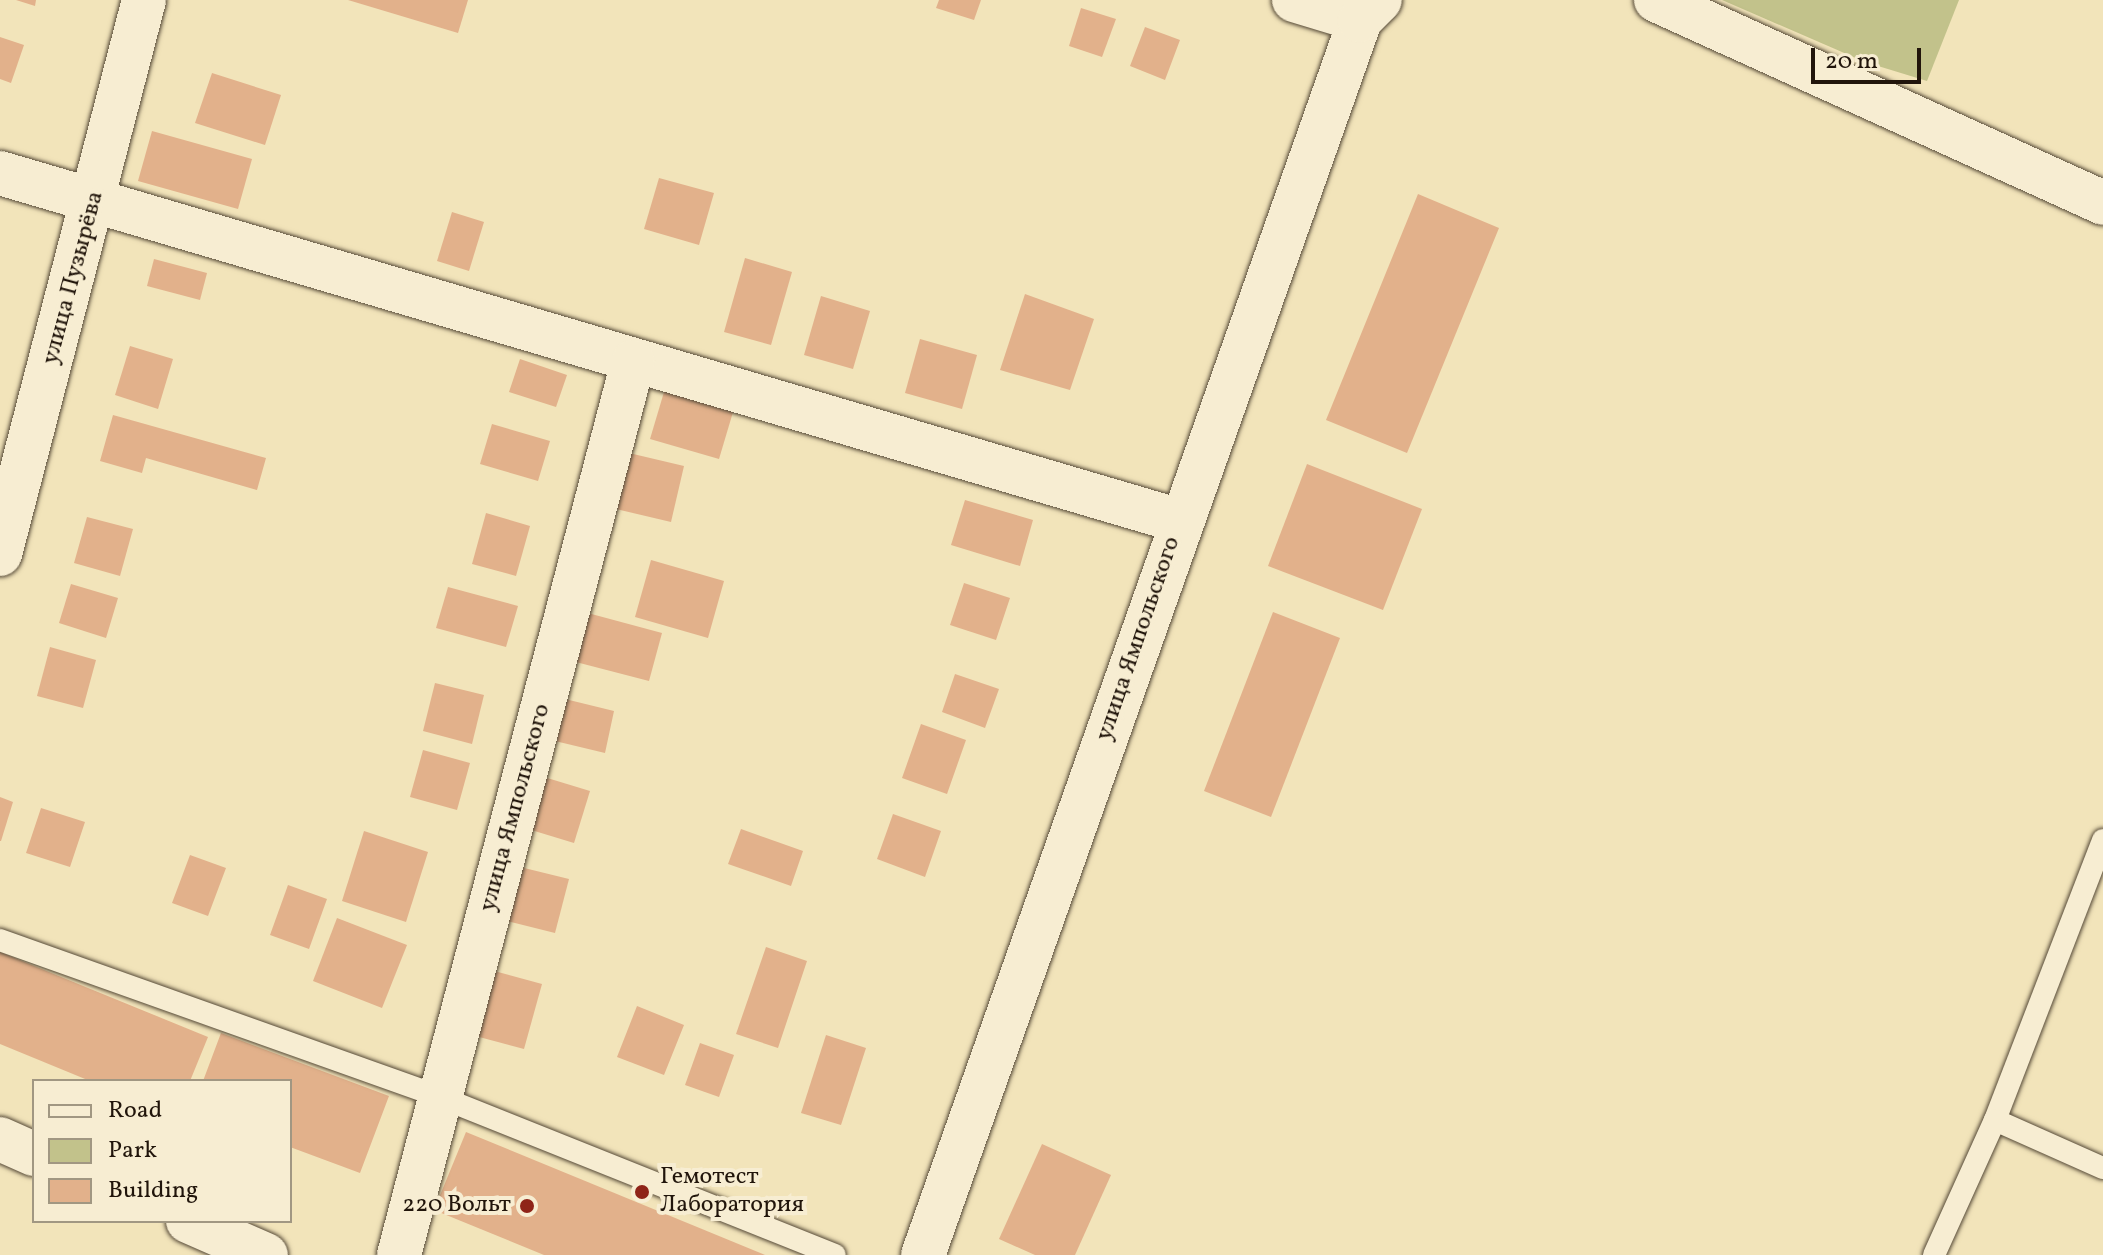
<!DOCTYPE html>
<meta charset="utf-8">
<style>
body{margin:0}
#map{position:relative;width:2103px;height:1255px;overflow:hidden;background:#f2e4ba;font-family:Vollkorn,serif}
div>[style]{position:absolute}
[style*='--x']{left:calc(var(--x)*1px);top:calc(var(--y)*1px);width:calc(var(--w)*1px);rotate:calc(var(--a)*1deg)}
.green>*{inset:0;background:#c2c28b}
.building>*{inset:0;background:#e2b18b}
.roads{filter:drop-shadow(0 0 2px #554937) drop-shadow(0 0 2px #554937)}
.service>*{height:22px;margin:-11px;padding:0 11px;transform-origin:11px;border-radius:11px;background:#f7edd2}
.minor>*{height:44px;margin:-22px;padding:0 22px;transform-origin:22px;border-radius:22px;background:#f7edd2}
.secondary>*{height:44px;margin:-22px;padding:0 22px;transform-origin:22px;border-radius:22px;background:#f7edd2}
.dots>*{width:22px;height:22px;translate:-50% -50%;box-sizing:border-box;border:4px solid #f7edd2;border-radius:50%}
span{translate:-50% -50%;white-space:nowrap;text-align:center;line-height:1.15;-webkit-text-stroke:8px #f7edd2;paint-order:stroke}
.street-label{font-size:24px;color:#21150b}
.poi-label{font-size:24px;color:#21150b}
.left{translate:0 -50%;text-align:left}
.right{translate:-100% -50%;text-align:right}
.legend{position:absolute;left:32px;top:1079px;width:260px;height:144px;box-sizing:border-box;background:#f7edd2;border:2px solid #a19782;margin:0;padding:10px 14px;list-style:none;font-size:24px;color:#21150b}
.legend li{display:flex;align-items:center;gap:16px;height:40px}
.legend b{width:40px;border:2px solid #a19782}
.scale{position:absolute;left:1811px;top:48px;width:110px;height:36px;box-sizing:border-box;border:4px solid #21150b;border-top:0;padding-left:10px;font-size:24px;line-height:28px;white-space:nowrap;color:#21150b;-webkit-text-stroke:6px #f7edd2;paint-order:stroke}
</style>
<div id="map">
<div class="green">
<div style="clip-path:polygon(1722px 0,1959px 0,1927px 81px,1865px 62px)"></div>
</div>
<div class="building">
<div style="clip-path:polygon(16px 0,36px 0,35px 6px)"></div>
<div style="clip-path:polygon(348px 0,468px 0,458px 33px)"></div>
<div style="clip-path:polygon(939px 0,981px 0,974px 20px,936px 8px)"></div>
<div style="clip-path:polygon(1081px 8px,1116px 19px,1102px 57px,1069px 46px)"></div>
<div style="clip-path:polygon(1145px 27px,1180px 40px,1165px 80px,1130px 66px)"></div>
<div style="clip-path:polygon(0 37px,24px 45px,11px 83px,0 79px)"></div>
<div style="clip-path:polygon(212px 73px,281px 95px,265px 145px,195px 123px)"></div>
<div style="clip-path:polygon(152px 131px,252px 159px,238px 209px,138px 181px)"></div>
<div style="clip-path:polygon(659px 178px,714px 193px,699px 245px,644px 229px)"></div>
<div style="clip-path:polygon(1418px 194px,1499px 228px,1407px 453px,1326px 420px)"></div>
<div style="clip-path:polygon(452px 212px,484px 222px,469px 271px,437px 261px)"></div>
<div style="clip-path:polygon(745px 258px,792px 272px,771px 345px,724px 332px)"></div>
<div style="clip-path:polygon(154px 259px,207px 273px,200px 300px,147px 286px)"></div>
<div style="clip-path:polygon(1025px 294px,1094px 319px,1070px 390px,1000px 370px)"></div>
<div style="clip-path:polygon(821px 296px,870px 311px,853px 369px,804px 355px)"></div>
<div style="clip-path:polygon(920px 339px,977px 355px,962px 409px,905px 393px)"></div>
<div style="clip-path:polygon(130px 346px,173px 359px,158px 409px,115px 395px)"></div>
<div style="clip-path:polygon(520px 359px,567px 375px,556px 407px,509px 392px)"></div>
<div style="clip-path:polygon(667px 382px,736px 402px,719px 459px,650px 439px)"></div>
<div style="clip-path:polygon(113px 415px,266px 458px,257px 490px,146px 458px,142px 473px,100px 461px)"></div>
<div style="clip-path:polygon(492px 424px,550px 441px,538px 481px,480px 464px)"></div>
<div style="clip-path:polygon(629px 453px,684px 466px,671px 522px,616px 509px)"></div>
<div style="clip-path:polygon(1307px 464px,1422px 509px,1383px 610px,1268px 566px)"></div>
<div style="clip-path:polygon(965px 500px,1033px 520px,1020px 566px,951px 545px)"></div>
<div style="clip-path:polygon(486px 513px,530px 526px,516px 576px,472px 564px)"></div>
<div style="clip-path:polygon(87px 517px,133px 529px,120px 576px,74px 563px)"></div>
<div style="clip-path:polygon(651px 560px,724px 581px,708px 638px,635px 617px)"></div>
<div style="clip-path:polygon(964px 583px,1010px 598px,996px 640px,950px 625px)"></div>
<div style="clip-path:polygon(71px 584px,118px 598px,106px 638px,59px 623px)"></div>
<div style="clip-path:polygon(448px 587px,518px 606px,506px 647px,436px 628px)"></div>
<div style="clip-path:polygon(584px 612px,662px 633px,649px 681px,572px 661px)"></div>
<div style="clip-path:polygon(1273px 612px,1340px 638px,1271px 817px,1204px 791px)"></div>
<div style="clip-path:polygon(50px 647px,96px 660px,83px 708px,37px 696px)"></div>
<div style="clip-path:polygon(955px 674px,999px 689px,985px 728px,942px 712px)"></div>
<div style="clip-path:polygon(435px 683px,484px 695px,472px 744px,423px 731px)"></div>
<div style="clip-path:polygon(565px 699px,614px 711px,605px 753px,555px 741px)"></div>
<div style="clip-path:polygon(921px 724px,966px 740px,947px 794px,902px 778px)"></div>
<div style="clip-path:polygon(423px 750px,470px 763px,457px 810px,410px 797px)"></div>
<div style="clip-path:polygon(544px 777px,590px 791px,574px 843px,528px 829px)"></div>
<div style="clip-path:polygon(0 797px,13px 802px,1px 841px,0 841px)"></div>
<div style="clip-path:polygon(41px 808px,85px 822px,70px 867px,26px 853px)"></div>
<div style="clip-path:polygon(893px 814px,941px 831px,925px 877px,877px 859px)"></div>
<div style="clip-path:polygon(741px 829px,803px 851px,791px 886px,728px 864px)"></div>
<div style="clip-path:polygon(364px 831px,428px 852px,406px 922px,342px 901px)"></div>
<div style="clip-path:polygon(190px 855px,226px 868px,208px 916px,172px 903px)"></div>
<div style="clip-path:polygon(512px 865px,569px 879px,555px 933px,499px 919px)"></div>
<div style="clip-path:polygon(288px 885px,327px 899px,309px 949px,270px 935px)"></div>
<div style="clip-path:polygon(337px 918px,407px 945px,382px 1008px,313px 981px)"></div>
<div style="clip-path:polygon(766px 947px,807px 961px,778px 1048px,736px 1034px)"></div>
<div style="clip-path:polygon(0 952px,208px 1037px,190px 1081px,90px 1081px,0 1044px)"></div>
<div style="clip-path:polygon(487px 969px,542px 984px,524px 1049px,468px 1034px)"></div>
<div style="clip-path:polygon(637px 1006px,684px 1025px,664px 1075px,617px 1057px)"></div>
<div style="clip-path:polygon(221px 1033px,389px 1096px,360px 1173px,290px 1147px,290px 1081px,203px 1081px)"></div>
<div style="clip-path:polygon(826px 1035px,866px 1048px,841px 1125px,801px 1113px)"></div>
<div style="clip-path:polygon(700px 1043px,734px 1055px,719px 1097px,685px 1085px)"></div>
<div style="clip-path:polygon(466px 1132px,765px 1255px,544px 1255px,434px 1210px)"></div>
<div style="clip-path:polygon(1042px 1144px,1111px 1175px,1075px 1255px,1035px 1255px,999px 1239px)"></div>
</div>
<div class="roads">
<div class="service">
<div style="--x:0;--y:940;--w:467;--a:19.6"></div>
<div style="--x:440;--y:1097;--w:425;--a:21.8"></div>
<div style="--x:1995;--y:1120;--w:300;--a:-68.9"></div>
<div style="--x:1934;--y:1255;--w:148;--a:-65.7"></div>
<div style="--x:1995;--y:1120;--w:118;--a:24"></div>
</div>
<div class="minor">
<div style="--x:1294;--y:0;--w:69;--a:16.9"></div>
<div style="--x:1656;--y:0;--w:491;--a:24.4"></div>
<div style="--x:0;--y:173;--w:1230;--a:16.43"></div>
<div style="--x:0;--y:554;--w:572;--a:-75.43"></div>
<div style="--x:399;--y:1255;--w:923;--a:-75.32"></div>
<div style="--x:923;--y:1255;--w:1310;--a:-70.51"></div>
<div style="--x:1360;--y:20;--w:28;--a:-45"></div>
</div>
<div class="secondary">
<div style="--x:0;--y:1139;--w:37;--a:24"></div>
<div style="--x:188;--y:1221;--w:85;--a:23.6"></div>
</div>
</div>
<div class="dots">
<div style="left:642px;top:1192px;background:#8f2418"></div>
<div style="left:527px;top:1206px;background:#8f2418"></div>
</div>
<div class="street-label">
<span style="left:74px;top:278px;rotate:-75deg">улица Пузырёва</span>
<span style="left:1139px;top:639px;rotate:-71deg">улица Ямпольского</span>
<span style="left:516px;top:808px;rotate:-75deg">улица Ямпольского</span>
</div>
<div class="poi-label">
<span class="left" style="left:660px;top:1192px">Гемотест<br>Лаборатория</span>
<span class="right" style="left:511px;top:1206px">220 Вольт</span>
</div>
<ul class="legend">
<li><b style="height:10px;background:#f7edd2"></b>Road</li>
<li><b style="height:22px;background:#c2c28b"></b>Park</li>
<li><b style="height:22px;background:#e2b18b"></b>Building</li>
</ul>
<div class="scale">20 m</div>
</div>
